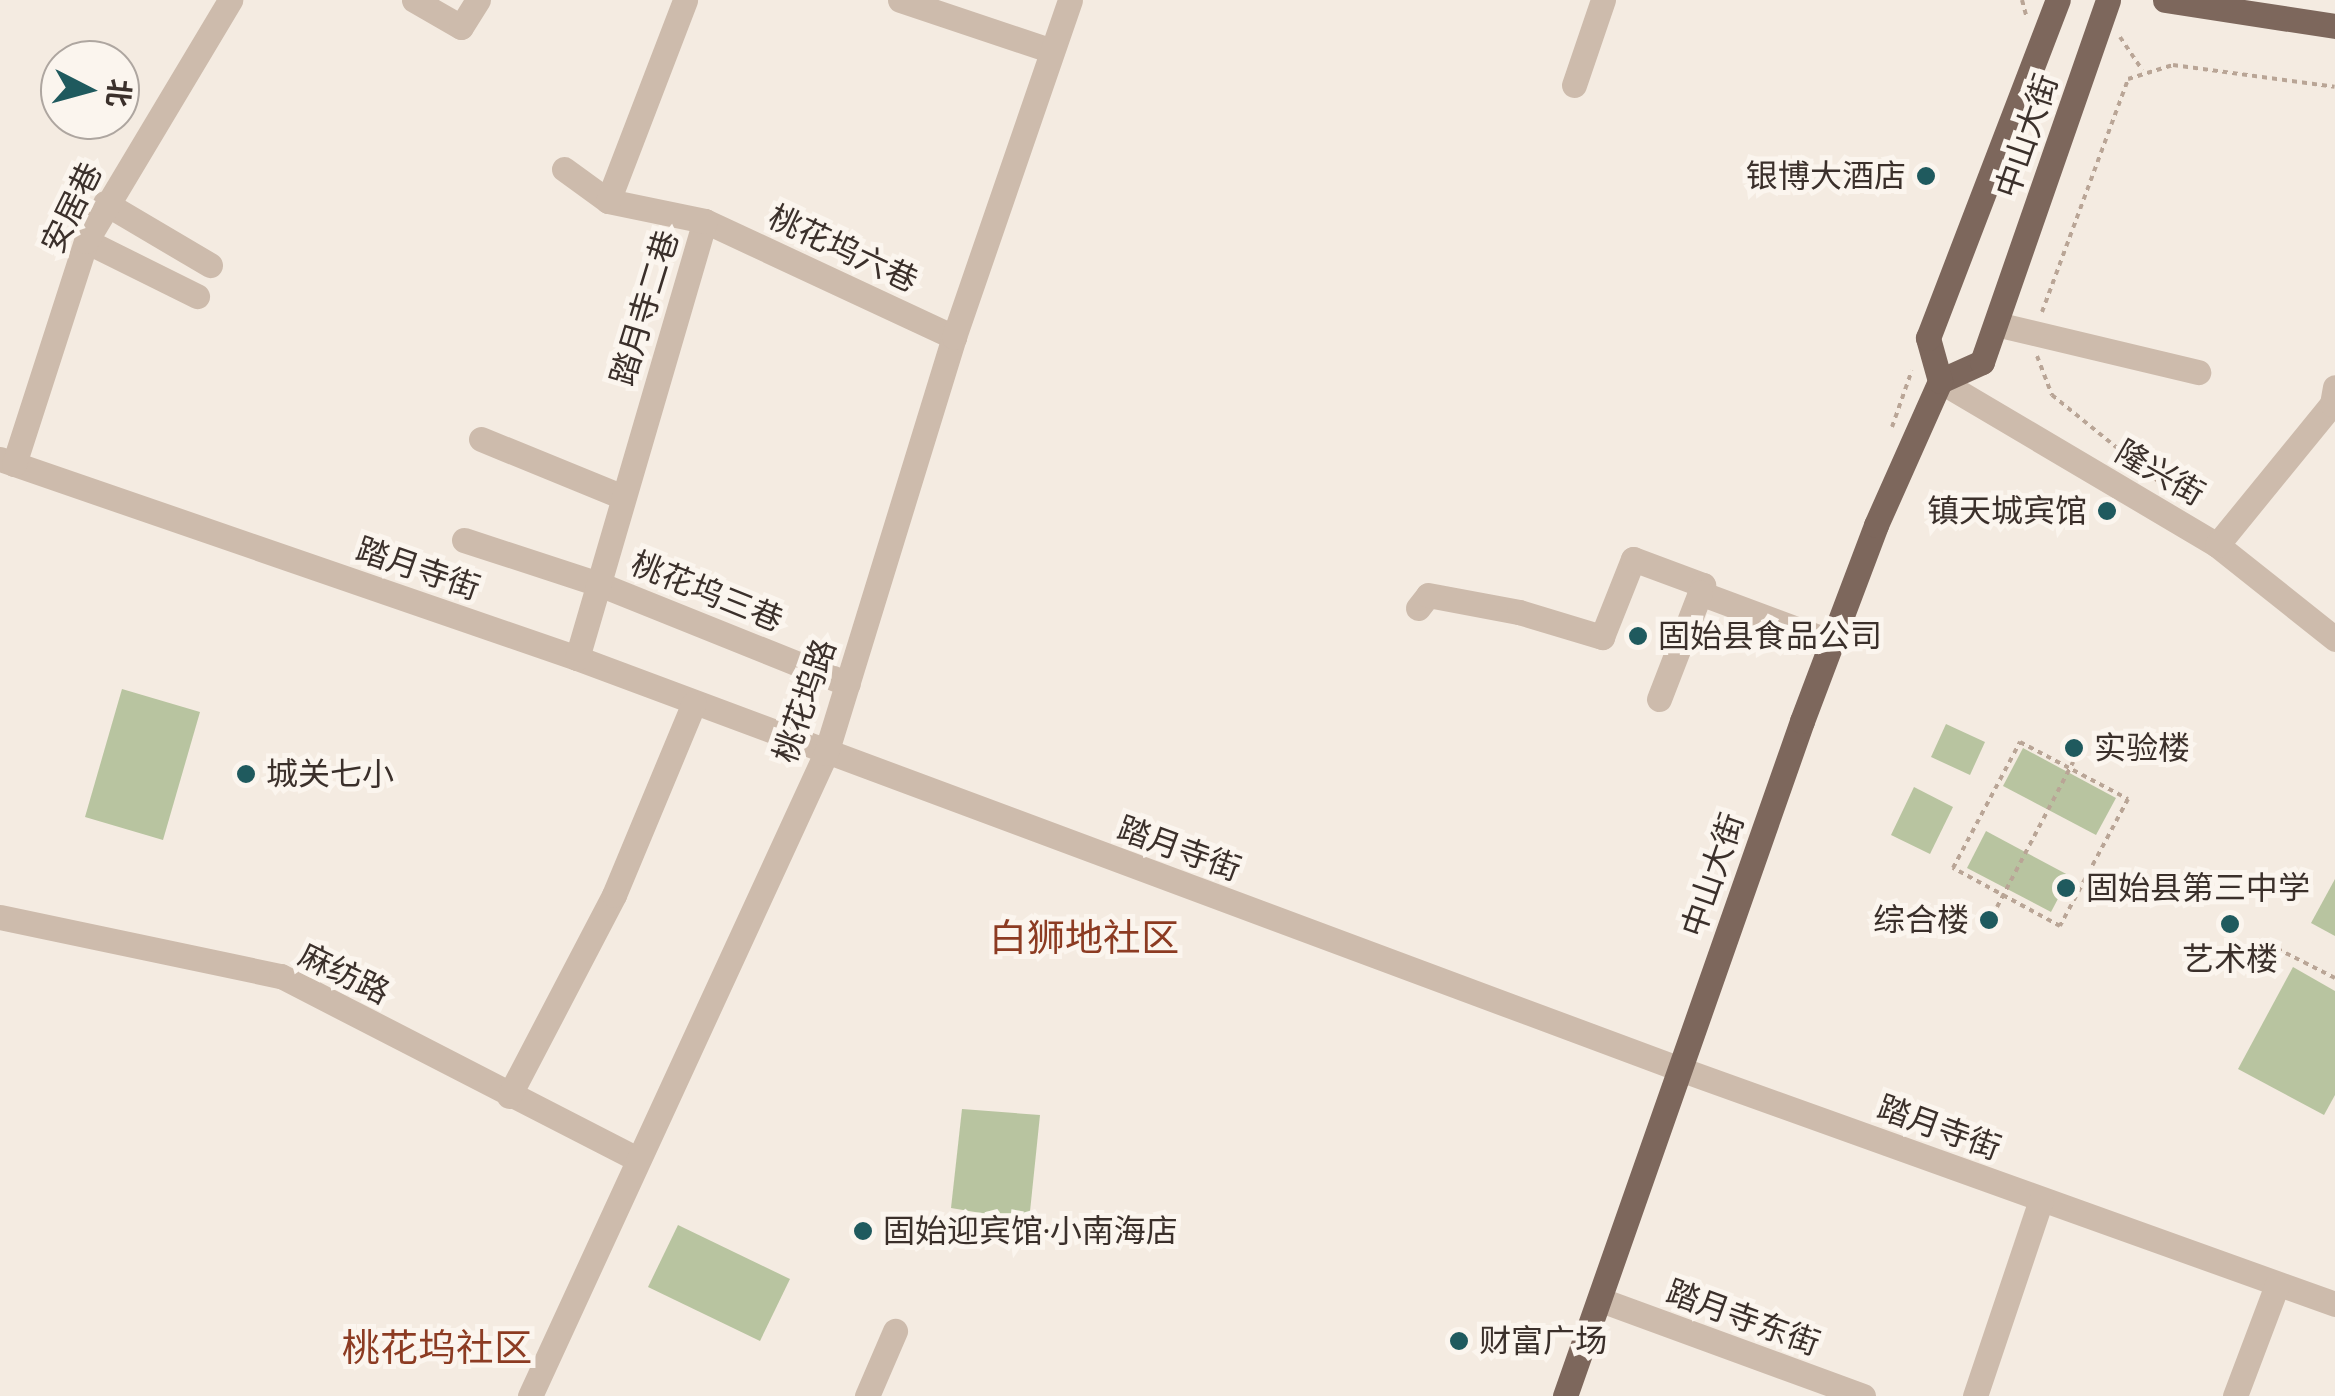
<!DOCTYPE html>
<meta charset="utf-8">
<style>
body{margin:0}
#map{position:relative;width:2335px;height:1396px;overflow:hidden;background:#f4ebe1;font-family:Poppins,"Noto Sans SC",sans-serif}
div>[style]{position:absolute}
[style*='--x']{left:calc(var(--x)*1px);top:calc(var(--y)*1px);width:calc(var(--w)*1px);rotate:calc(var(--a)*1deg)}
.green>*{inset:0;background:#b8c4a0}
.path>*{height:4px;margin-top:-2px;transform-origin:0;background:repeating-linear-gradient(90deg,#b9a596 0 5px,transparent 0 10px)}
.minor>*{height:25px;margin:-12.5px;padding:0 12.5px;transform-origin:12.5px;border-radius:12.5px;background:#cdbbac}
.major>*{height:25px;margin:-12.5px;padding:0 12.5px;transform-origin:12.5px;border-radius:12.5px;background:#7d675c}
.dots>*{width:28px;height:28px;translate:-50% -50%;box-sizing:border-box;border:5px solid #fbf5ee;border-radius:50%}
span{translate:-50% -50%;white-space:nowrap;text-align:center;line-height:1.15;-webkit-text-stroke:10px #fbf5ee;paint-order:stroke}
.street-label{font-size:32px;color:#3b302b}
.poi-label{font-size:32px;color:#3b302b}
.right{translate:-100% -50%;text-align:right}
.left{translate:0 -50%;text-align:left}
.quarter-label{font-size:38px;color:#8c3b22}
.north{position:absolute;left:40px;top:40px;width:100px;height:100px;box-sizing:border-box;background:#fbf5ee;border:2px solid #aea6a0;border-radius:50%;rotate:96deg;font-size:28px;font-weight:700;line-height:40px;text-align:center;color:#3b302b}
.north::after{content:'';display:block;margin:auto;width:35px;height:45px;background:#1f5a5e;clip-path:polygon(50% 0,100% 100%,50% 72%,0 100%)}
</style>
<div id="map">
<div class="green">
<div style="clip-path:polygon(122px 689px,200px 712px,163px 840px,85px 817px)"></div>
<div style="clip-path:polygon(1946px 724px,1985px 742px,1970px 775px,1931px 757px)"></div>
<div style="clip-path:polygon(2023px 748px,2116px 798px,2096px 835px,2003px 786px)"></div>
<div style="clip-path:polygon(1914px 787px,1953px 807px,1930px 854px,1891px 835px)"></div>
<div style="clip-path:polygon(1986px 831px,2070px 876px,2051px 912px,1967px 868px)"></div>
<div style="clip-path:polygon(2335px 879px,2335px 936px,2311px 923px)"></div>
<div style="clip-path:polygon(2293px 967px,2335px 991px,2335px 1095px,2324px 1115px,2238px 1069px)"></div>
<div style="clip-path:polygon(962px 1109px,1040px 1115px,1029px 1221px,951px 1208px)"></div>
<div style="clip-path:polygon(678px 1225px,790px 1279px,760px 1341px,648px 1287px)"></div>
</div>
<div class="path">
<div style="--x:2022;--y:0;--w:16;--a:75"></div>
<div style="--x:2120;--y:37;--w:40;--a:56"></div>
<div style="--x:2042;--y:312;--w:248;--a:-69.7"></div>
<div style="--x:2128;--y:79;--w:47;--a:-17.3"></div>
<div style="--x:2173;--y:65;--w:163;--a:7.7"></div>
<div style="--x:2037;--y:356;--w:42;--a:69"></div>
<div style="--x:2052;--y:395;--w:138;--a:39.1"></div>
<div style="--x:1892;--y:427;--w:60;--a:-70.7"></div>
<div style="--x:2020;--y:742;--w:122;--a:27.8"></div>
<div style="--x:2128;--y:799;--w:144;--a:118.2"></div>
<div style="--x:2060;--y:926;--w:122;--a:-151.5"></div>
<div style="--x:1953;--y:868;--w:143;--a:-62"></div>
<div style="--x:1997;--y:907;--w:164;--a:-62.3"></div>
<div style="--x:2268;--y:944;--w:75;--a:26.9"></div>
</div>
<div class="minor">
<div style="--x:414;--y:0;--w:54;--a:29.9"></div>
<div style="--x:461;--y:27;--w:32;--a:-58"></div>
<div style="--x:900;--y:0;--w:160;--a:18.5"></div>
<div style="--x:1574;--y:85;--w:90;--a:-71.2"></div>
<div style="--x:564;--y:169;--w:54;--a:36"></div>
<div style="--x:105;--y:203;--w:122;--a:30.6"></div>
<div style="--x:705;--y:221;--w:275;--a:25"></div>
<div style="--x:86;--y:241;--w:124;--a:26.4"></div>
<div style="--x:1996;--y:324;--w:208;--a:13.4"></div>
<div style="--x:1940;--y:381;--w:322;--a:30.6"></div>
<div style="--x:2217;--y:545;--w:151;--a:38.5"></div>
<div style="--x:481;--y:439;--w:153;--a:22.2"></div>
<div style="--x:0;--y:459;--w:610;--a:19.03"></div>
<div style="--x:577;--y:658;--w:1177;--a:20.44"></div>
<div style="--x:1680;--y:1069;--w:696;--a:19.74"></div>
<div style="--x:14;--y:464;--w:234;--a:-72.1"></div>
<div style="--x:86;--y:241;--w:281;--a:-59.1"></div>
<div style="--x:464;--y:540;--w:142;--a:18.1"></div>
<div style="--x:599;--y:584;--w:268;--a:21.9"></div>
<div style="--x:2217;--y:545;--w:182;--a:-50.8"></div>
<div style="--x:2332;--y:404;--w:17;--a:-80"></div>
<div style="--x:1418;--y:608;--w:16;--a:-52"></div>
<div style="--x:1428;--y:595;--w:93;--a:10.6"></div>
<div style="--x:1519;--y:612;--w:87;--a:16.8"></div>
<div style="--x:1602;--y:637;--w:84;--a:-68.3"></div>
<div style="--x:1633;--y:559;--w:75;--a:20.4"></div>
<div style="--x:1703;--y:585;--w:9;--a:111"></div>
<div style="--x:1700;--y:593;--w:141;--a:20.4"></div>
<div style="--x:577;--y:658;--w:455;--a:-73.7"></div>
<div style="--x:705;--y:221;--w:99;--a:-168.3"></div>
<div style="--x:608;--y:201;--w:215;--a:-69"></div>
<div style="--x:1659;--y:699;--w:114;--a:-68.9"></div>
<div style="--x:0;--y:917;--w:287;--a:11.9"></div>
<div style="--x:281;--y:976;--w:398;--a:27.2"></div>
<div style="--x:509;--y:1096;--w:227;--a:-62.4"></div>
<div style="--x:614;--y:895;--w:208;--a:-67.4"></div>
<div style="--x:1601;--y:1300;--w:279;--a:20.1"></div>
<div style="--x:530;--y:1396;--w:708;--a:-65.28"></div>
<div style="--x:826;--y:753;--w:435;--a:-72.9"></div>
<div style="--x:954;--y:337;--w:356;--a:-71"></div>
<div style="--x:867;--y:1396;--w:71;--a:-66.7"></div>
<div style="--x:1975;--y:1396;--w:207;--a:-71.4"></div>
<div style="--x:2235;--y:1396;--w:119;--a:-69.3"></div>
</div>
<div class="major">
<div style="--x:2165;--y:0;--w:172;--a:8.7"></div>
<div style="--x:1940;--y:381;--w:46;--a:-24.3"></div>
<div style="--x:1982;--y:362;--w:383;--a:-70.8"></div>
<div style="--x:1565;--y:1396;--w:715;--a:-70.65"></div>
<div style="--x:1802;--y:721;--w:210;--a:-69.3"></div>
<div style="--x:1876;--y:525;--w:158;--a:-66"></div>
<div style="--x:1940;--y:381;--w:45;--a:-105.6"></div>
<div style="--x:1928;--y:338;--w:362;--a:-69"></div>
</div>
<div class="dots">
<div style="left:1926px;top:176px;background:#1f5a5e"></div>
<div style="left:2107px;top:511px;background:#1f5a5e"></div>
<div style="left:1638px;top:636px;background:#1f5a5e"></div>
<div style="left:2074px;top:748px;background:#1f5a5e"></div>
<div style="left:246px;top:774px;background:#1f5a5e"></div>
<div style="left:2066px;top:888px;background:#1f5a5e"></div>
<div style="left:1989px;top:920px;background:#1f5a5e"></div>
<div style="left:2230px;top:924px;background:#1f5a5e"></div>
<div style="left:863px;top:1231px;background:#1f5a5e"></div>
<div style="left:1459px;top:1341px;background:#1f5a5e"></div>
</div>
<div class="street-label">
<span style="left:2027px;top:136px;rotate:-71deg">中山大街</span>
<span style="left:72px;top:208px;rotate:-64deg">安居巷</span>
<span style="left:843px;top:249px;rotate:25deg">桃花坞六巷</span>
<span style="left:645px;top:308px;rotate:-73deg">踏月寺二巷</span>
<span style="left:2160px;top:473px;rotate:30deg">隆兴街</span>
<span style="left:418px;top:569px;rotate:19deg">踏月寺街</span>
<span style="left:707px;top:592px;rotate:22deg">桃花坞三巷</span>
<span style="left:805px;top:701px;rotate:-71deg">桃花坞路</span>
<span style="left:1179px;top:849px;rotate:20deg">踏月寺街</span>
<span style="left:1713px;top:875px;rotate:-71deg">中山大街</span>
<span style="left:344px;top:974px;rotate:26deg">麻纺路</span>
<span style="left:1939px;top:1128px;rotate:20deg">踏月寺街</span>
<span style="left:1743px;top:1318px;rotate:20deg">踏月寺东街</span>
</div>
<div class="poi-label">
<span class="right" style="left:1906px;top:176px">银博大酒店</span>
<span class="right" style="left:2087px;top:511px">镇天城宾馆</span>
<span class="left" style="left:1658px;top:636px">固始县食品公司</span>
<span class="left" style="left:2094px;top:748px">实验楼</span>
<span class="left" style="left:266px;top:774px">城关七小</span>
<span class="left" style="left:2086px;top:888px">固始县第三中学</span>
<span class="right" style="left:1969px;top:920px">综合楼</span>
<span style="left:2230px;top:959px">艺术楼</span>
<span class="left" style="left:883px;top:1231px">固始迎宾馆·小南海店</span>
<span class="left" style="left:1479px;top:1341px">财富广场</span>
</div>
<div class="quarter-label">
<span style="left:1084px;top:938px">白狮地社区</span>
<span style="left:437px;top:1348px">桃花坞社区</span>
</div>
<div class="north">北</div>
</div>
